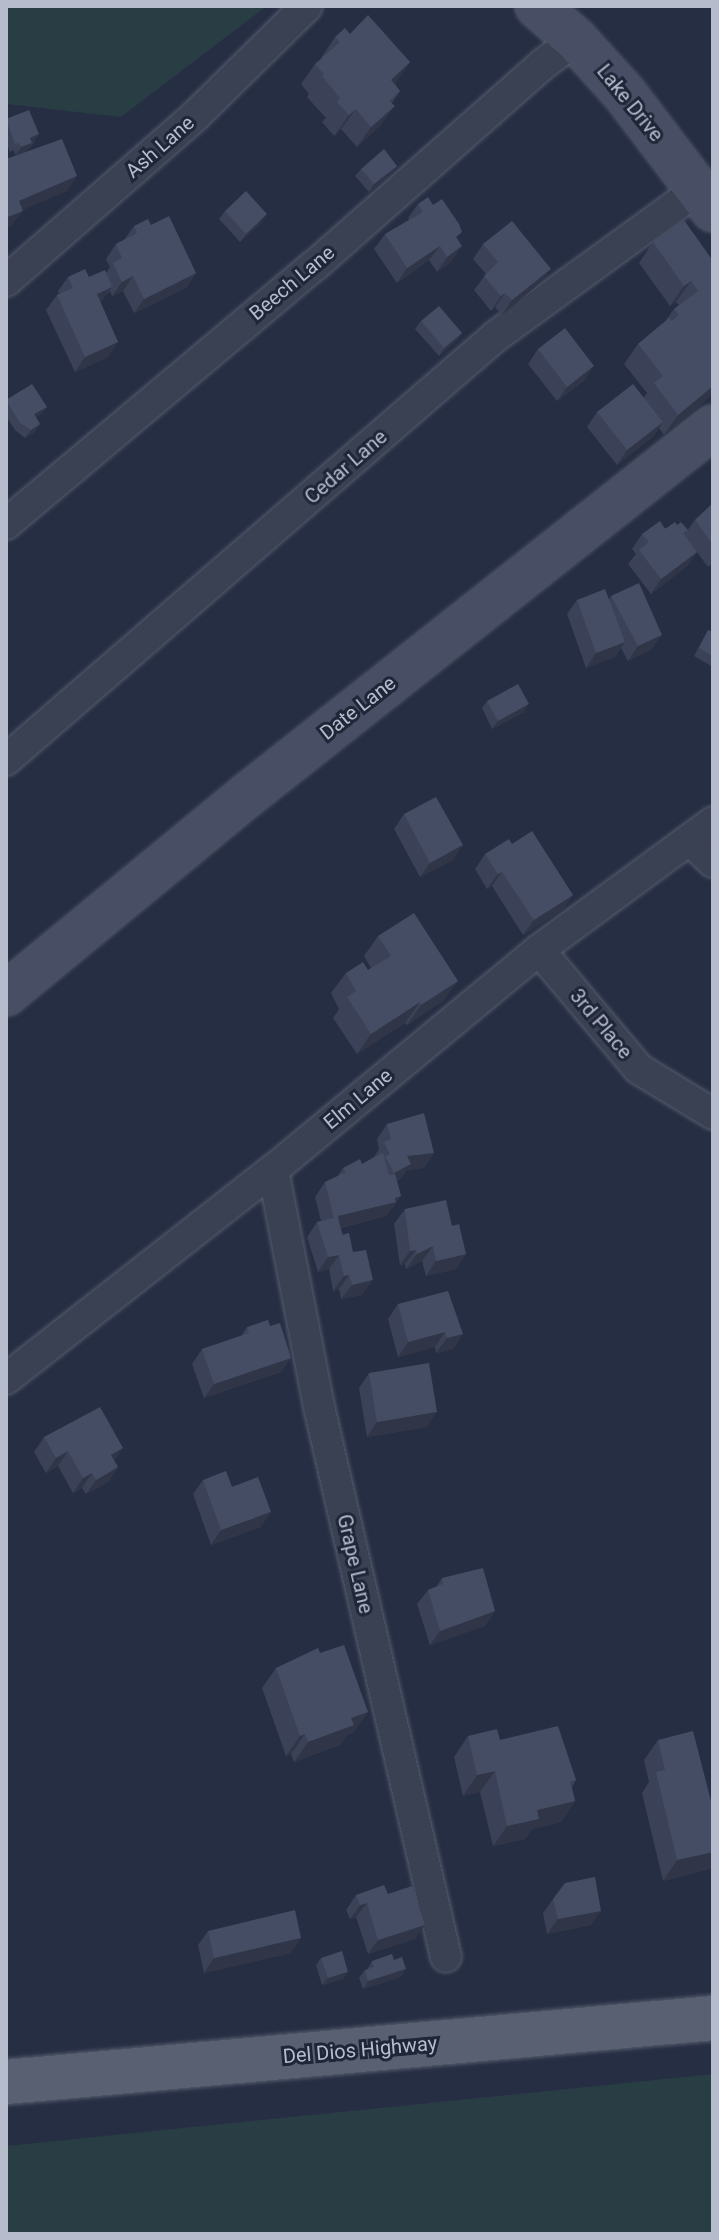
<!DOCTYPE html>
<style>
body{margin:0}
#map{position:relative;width:719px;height:2240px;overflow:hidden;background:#262e43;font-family:Roboto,sans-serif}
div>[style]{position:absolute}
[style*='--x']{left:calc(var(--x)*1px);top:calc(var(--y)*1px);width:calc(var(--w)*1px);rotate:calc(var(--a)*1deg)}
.green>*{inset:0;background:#283d44}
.roads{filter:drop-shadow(0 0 2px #555c6d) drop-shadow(0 0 2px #555c6d)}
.street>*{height:30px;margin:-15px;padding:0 15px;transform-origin:15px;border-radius:15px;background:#3a4152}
.secondary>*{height:42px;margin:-21px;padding:0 21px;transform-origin:21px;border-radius:21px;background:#484f65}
.primary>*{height:44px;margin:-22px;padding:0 22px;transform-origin:22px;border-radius:22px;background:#586072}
.wall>*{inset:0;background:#3b4257}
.shaded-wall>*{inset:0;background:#303647}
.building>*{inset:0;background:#454d65}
span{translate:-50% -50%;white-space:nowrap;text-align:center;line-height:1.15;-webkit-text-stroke:6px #1f2638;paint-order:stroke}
.street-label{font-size:20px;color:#b7bccc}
.frame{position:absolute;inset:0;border:8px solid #b7bccc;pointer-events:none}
</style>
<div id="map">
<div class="green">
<div style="clip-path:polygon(6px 6px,267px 6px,121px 117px,6px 104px)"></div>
<div style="clip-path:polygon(713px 2074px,713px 2234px,6px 2234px,6px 2146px)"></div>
</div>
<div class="roads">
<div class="street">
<div style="--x:6;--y:281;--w:251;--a:-41.1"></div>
<div style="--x:195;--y:116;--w:157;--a:-44.5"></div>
<div style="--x:6;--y:524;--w:402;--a:-40"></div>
<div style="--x:314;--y:266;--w:305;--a:-41.4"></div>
<div style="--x:543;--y:64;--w:41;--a:-36"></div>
<div style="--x:6;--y:760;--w:648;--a:-40.87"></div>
<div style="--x:496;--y:336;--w:250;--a:-36"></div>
<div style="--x:690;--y:840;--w:32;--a:44"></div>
<div style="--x:539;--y:950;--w:155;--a:50"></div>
<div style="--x:639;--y:1069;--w:87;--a:31.3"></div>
<div style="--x:273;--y:1170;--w:246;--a:79"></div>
<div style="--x:320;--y:1411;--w:560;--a:77.01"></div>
<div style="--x:6;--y:1379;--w:339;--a:-38.1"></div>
<div style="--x:273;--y:1170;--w:345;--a:-39.6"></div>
<div style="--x:539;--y:950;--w:216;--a:-36.3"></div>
</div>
<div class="secondary">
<div style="--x:537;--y:6;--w:52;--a:41.1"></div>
<div style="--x:576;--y:40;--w:72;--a:47.8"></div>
<div style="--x:624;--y:93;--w:147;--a:52.7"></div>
<div style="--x:6;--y:994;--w:316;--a:-39.5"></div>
<div style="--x:250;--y:793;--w:590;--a:-38.33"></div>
</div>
<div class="primary">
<div style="--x:6;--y:2082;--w:710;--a:-5.17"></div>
</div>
</div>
<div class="wall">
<div style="clip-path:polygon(350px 34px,410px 62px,395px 84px,400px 91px,392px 103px,380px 126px,357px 147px,341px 129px,334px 136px,322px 122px,326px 118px,307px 97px,309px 94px,301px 84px,315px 64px,322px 59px,321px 58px,335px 37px)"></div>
<div style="clip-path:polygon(6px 119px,34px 142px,27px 151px,16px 155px,13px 150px,10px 152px,6px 142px)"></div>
<div style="clip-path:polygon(397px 166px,392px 173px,369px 192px,355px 176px,361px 169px)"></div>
<div style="clip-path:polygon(418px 204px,458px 239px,452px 261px,437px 272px,429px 260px,397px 283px,374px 249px,385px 234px,409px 220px,408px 218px)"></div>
<div style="clip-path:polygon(225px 211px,262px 222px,240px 242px,219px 219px)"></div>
<div style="clip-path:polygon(151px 225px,196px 273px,186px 288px,134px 313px,123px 291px,112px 296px,110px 291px,100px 302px,118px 342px,108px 357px,75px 372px,46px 310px,57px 295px,59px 294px,58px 291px,68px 277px,89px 277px,106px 273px,110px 267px,106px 259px,116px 244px,124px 240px,134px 226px)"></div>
<div style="clip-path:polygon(653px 242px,713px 261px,713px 394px,664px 435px,659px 428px,653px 437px,617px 465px,587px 427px,597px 412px,644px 397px,647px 393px,624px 364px,638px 344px,664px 323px,674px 309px,679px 305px,676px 302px,670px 306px,639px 263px)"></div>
<div style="clip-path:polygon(483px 244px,540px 283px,502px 315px,495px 307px,491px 311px,474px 290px,486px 274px,473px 259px)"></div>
<div style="clip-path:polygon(421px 321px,462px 333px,457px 340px,439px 356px,415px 329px)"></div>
<div style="clip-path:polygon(538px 349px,584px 381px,557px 401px,528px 364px)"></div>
<div style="clip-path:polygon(6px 400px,47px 407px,41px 414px,36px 417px,40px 424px,35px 432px,25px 438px,15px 430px,6px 416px)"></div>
<div style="clip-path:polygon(713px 503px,713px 563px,708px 567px,697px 552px,687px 566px,651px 594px,628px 564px,636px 554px,632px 549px,642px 534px,677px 525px,688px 530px,684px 535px,695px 520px)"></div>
<div style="clip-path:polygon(611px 596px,651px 650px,628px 661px,621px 648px,615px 657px,586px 668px,567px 614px,577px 600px,609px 599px)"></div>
<div style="clip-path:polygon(708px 630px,713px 632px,713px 667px,694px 656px)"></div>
<div style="clip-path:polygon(487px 701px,524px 712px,492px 729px,482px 708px)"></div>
<div style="clip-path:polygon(404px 814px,453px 860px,420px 877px,394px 829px)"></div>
<div style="clip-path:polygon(512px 844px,573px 895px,563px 909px,523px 935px,492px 886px,487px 889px,475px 869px,485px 854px)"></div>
<div style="clip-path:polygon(378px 936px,458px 981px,443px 1001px,407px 1025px,405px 1023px,357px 1054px,333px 1018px,339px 1009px,331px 993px,346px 973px,368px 970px,371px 968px,364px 956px)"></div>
<div style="clip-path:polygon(387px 1124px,434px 1153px,424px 1168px,407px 1170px,401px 1178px,397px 1181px,401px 1196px,386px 1216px,341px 1228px,362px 1295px,341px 1299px,339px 1289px,333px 1291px,329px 1269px,318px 1272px,307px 1237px,317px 1222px,321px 1221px,315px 1197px,325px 1182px,337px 1177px,343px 1168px,362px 1164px,374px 1157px,379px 1149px,377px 1139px)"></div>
<div style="clip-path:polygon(405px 1209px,452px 1226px,466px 1254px,456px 1269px,426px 1276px,422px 1261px,406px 1269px,405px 1264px,400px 1265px,394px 1224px)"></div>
<div style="clip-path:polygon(398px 1304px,463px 1334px,453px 1349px,436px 1353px,435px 1347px,398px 1357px,388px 1319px)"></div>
<div style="clip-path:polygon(270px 1326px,291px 1358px,281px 1372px,204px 1398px,192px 1364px,202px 1349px,241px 1336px,247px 1327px)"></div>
<div style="clip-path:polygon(369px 1373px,427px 1427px,367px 1437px,359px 1388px)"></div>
<div style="clip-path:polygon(44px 1437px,114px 1461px,118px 1467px,108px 1482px,86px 1494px,82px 1488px,73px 1493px,58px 1466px,46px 1473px,34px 1452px)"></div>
<div style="clip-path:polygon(203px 1480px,232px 1487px,261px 1527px,211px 1545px,193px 1494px)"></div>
<div style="clip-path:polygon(442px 1578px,495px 1611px,485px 1626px,430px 1645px,417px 1604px,428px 1590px,436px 1587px)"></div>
<div style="clip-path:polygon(320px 1653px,368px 1712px,353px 1733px,347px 1735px,340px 1745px,294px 1762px,291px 1754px,286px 1756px,262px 1688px,276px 1668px)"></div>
<div style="clip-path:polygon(468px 1736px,576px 1780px,572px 1787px,575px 1801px,561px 1822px,532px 1829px,525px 1839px,493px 1846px,480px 1792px,463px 1796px,454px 1757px)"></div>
<div style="clip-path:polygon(658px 1740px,713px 1809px,713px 1868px,663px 1881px,642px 1793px,649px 1782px,644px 1760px)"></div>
<div style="clip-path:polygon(388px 1894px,425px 1925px,415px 1939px,368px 1954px,356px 1917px,350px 1919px,346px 1910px,356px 1895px)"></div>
<div style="clip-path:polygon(553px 1899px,601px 1911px,591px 1925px,547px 1934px,543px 1913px)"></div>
<div style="clip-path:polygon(208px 1931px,291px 1953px,204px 1973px,198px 1945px)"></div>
<div style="clip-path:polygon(321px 1958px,343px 1979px,322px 1985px,316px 1965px)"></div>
<div style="clip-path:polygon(372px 1961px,401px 1977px,363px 1989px,359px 1978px,365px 1970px,367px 1970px)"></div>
</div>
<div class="shaded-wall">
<div style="clip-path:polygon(410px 62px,396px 83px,376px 100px,391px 80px)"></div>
<div style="clip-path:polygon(395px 106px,380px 126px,357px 147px,371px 127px)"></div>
<div style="clip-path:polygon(356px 109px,341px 129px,334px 136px,349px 115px)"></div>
<div style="clip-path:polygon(39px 134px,34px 142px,28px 145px,32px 143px,27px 151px,16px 155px,21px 147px,30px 138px)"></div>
<div style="clip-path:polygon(397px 166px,392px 173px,369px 192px,374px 184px)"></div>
<div style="clip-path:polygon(77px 176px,67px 191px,9px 216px,19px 201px)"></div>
<div style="clip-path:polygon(23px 211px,12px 225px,6px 228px,6px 219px,8px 217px)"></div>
<div style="clip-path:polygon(267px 214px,262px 222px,240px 242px,246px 234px)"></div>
<div style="clip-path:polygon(440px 246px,429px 260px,397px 283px,407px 268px)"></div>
<div style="clip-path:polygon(462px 246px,452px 261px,437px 272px,447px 257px)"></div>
<div style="clip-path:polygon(551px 269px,540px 283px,502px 315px,512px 300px)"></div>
<div style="clip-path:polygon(196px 273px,186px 288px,134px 313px,144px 299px)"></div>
<div style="clip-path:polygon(133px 276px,123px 291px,112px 296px,122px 282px)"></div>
<div style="clip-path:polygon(691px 281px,676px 302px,670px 306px,684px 286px)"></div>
<div style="clip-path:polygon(112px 287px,102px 301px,86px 309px,97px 294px)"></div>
<div style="clip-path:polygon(505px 293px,495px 307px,491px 311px,501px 296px)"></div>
<div style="clip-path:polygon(462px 333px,457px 340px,439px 356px,444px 348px)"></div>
<div style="clip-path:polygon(118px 342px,108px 357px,75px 372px,85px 357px)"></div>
<div style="clip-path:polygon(594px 366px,584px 381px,557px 401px,567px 387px)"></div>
<div style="clip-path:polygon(713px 386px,713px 394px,664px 435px,678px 415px)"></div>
<div style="clip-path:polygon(47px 407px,41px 414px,29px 422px,34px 414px)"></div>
<div style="clip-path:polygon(663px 422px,653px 437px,617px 465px,627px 450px)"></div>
<div style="clip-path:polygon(40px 424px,35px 432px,25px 438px,31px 430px)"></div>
<div style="clip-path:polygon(697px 552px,687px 566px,651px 594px,661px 579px)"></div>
<div style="clip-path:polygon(662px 635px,651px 650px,628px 661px,638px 646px)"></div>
<div style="clip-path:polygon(625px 642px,615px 657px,586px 668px,596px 653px)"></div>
<div style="clip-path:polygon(529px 704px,524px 712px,492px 729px,498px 721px)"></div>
<div style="clip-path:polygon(463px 845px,453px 860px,420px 877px,430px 863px)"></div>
<div style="clip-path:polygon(502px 872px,492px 886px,487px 889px,498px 874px)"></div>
<div style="clip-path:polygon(573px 895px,563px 909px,523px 935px,534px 920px)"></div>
<div style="clip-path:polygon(458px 981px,443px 1001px,407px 1025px,421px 1005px)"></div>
<div style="clip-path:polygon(420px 1002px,405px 1023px,357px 1054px,371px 1034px)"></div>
<div style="clip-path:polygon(434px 1153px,424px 1168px,407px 1170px,401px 1178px,383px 1188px,407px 1156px)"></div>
<div style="clip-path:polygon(401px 1196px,386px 1216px,328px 1231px,338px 1216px)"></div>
<div style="clip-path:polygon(433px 1246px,422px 1261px,406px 1269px,417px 1254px)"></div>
<div style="clip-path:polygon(416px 1250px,405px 1264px,400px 1265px,410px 1251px)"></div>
<div style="clip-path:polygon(466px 1254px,456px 1269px,426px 1276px,436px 1261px)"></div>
<div style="clip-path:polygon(339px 1255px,329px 1269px,318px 1272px,328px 1257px)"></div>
<div style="clip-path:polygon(349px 1275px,339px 1289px,333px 1291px,344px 1276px)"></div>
<div style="clip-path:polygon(373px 1280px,362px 1295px,341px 1299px,352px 1285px)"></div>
<div style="clip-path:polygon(445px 1332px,435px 1347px,398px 1357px,408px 1342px)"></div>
<div style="clip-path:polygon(463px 1334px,453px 1349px,436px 1353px,447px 1338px)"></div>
<div style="clip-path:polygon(291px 1358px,281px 1372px,204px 1398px,214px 1384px)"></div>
<div style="clip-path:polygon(437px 1412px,427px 1427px,367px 1437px,377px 1422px)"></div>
<div style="clip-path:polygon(123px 1448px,113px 1463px,111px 1455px)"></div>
<div style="clip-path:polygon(68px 1451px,58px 1466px,46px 1473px,56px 1458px)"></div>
<div style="clip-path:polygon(118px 1467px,108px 1482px,86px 1494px,96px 1480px)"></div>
<div style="clip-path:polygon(92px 1473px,82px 1488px,73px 1493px,83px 1478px)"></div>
<div style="clip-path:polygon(271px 1512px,261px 1527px,211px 1545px,221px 1530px)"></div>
<div style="clip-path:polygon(495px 1611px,485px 1626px,430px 1645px,440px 1631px)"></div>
<div style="clip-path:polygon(368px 1712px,353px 1733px,347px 1735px,340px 1745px,294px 1762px,308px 1742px,351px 1718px)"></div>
<div style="clip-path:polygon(305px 1734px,291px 1754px,286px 1756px,300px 1736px)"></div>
<div style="clip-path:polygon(495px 1771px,480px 1792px,463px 1796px,477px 1775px)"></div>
<div style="clip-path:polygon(575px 1801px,561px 1822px,532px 1829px,525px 1839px,493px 1846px,507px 1826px,537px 1810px)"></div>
<div style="clip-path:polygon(713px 1852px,713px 1868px,663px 1881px,677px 1860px)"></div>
<div style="clip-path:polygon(367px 1903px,356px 1917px,350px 1919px,360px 1905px)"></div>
<div style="clip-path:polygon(601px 1911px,591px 1925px,547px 1934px,558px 1919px)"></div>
<div style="clip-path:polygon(425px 1925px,415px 1939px,368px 1954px,378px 1940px)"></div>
<div style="clip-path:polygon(301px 1938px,291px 1953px,204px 1973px,214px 1958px)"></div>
<div style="clip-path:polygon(406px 1969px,401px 1977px,363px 1989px,368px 1981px)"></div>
<div style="clip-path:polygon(348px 1972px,343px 1979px,322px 1985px,328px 1978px)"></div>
</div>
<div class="building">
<div style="clip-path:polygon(368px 15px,410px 62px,391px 80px,400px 91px,389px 101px,395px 106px,371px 127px,356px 109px,349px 115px,337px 102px,340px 98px,322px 76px,324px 74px,315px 64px,340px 42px,335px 37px,345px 28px,350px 34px)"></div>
<div style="clip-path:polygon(29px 110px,39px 134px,30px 138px,32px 143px,21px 147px,19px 143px,15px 144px,6px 119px)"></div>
<div style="clip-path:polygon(62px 139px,77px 176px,19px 201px,23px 211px,8px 217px,6px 213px,6px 159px)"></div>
<div style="clip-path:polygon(384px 149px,397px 166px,374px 184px,361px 169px)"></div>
<div style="clip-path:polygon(246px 191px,267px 214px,246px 234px,225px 211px)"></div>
<div style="clip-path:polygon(428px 197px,433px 205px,442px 199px,459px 224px,462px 232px,456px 237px,462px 246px,447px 257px,440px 246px,407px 268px,385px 234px,423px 212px,418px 204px)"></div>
<div style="clip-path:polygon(169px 216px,196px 273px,144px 299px,133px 276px,122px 282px,113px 263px,122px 258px,116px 244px,137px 233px,134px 226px,148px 219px,151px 225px)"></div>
<div style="clip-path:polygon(684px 220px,713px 261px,713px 386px,678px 415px,654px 383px,663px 376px,638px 344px,669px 318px,672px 321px,679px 315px,674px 309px,698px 291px,691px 281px,684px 286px,653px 242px)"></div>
<div style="clip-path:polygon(512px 221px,551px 269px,512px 300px,505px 293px,501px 296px,484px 276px,498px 262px,483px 244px)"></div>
<div style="clip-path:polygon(85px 269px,89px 277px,105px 270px,112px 287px,97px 294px,118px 342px,85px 357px,57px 295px,73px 288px,68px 277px)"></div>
<div style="clip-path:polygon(439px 306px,462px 333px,444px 348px,421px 321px)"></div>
<div style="clip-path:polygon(565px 328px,594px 366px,567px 387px,538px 349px)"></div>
<div style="clip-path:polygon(32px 384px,47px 407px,34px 414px,40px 424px,31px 430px,20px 423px,6px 400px)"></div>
<div style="clip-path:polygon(633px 384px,663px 422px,627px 450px,597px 412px)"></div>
<div style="clip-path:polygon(713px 503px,713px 545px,695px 520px)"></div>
<div style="clip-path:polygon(660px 521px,665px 529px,675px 522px,677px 525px,681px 522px,688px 530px,683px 533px,697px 552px,661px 579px,639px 550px,649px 542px,642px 534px)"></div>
<div style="clip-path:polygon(639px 583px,662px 635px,638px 646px,611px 596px)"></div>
<div style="clip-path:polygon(605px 589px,625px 642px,596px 653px,577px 600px)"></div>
<div style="clip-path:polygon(708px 630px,713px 632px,713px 656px,699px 648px)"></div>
<div style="clip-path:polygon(518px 684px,529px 704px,498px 721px,487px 701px)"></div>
<div style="clip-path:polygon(436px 797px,463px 845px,430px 863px,404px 814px)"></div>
<div style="clip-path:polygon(532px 831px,573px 895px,534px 920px,502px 872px,498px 874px,485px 854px,509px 839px,512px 844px)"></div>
<div style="clip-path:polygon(414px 913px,458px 981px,421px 1005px,420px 1002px,371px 1034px,347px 997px,356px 991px,346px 973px,363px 962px,368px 970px,391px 956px,378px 936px)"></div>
<div style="clip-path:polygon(424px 1113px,434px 1153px,407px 1156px,411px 1164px,394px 1173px,385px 1156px,390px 1154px,384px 1142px,391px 1139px,387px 1124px)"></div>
<div style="clip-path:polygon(383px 1153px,389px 1175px,395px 1174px,401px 1196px,395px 1198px,396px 1202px,338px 1216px,342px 1235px,349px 1233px,353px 1252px,366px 1250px,373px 1280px,352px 1285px,349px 1275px,344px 1276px,339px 1255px,328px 1257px,317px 1222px,334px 1218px,325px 1182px,346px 1172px,343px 1168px,360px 1159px,362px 1164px)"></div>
<div style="clip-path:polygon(446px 1200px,452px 1226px,459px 1224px,466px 1254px,436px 1261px,433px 1246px,417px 1254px,416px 1250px,410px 1251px,405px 1209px)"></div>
<div style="clip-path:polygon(448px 1291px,463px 1334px,447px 1338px,445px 1332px,408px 1342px,398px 1304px)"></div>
<div style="clip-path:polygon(268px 1320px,270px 1326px,280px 1323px,291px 1358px,214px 1384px,202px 1349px,249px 1333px,247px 1327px)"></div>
<div style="clip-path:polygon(429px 1363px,437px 1412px,377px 1422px,369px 1373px)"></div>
<div style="clip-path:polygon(100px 1407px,123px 1448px,111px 1455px,118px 1467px,96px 1480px,92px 1473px,83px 1478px,68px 1451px,56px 1458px,44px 1437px)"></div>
<div style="clip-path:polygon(226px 1471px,232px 1487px,258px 1477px,271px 1512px,221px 1530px,203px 1480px)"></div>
<div style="clip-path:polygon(483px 1568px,495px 1611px,440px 1631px,428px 1590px,443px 1584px,442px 1578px)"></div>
<div style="clip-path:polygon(344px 1645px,368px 1712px,351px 1718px,354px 1725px,308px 1742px,305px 1734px,300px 1736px,276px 1668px,318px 1648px,320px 1653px)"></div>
<div style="clip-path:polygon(558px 1726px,576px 1780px,570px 1782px,575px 1801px,537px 1810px,539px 1819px,507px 1826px,495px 1771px,477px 1775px,468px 1736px,497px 1729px,500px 1740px)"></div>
<div style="clip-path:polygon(693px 1731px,713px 1809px,713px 1852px,677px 1860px,656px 1772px,665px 1770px,658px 1740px)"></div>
<div style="clip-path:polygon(595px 1877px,601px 1911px,558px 1919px,553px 1899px,565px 1883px)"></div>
<div style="clip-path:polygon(384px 1885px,388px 1894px,412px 1886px,425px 1925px,378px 1940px,367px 1903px,360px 1905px,356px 1895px)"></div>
<div style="clip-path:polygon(295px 1910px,301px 1938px,214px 1958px,208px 1931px)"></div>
<div style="clip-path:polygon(342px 1951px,348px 1972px,328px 1978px,321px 1958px)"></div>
<div style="clip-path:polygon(392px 1954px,394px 1960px,402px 1957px,406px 1969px,368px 1981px,365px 1970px,374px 1967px,372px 1961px)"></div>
</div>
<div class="street-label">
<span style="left:630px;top:103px;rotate:51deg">Lake Drive</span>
<span style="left:160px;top:147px;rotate:-41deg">Ash Lane</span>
<span style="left:292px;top:283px;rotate:-40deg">Beech Lane</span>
<span style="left:346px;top:467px;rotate:-41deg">Cedar Lane</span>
<span style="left:358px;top:708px;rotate:-38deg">Date Lane</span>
<span style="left:601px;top:1024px;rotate:50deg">3rd Place</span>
<span style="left:358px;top:1099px;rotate:-40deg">Elm Lane</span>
<span style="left:355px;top:1564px;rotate:77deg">Grape Lane</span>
<span style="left:360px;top:2050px;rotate:-5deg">Del Dios Highway</span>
</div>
<div class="frame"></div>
</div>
